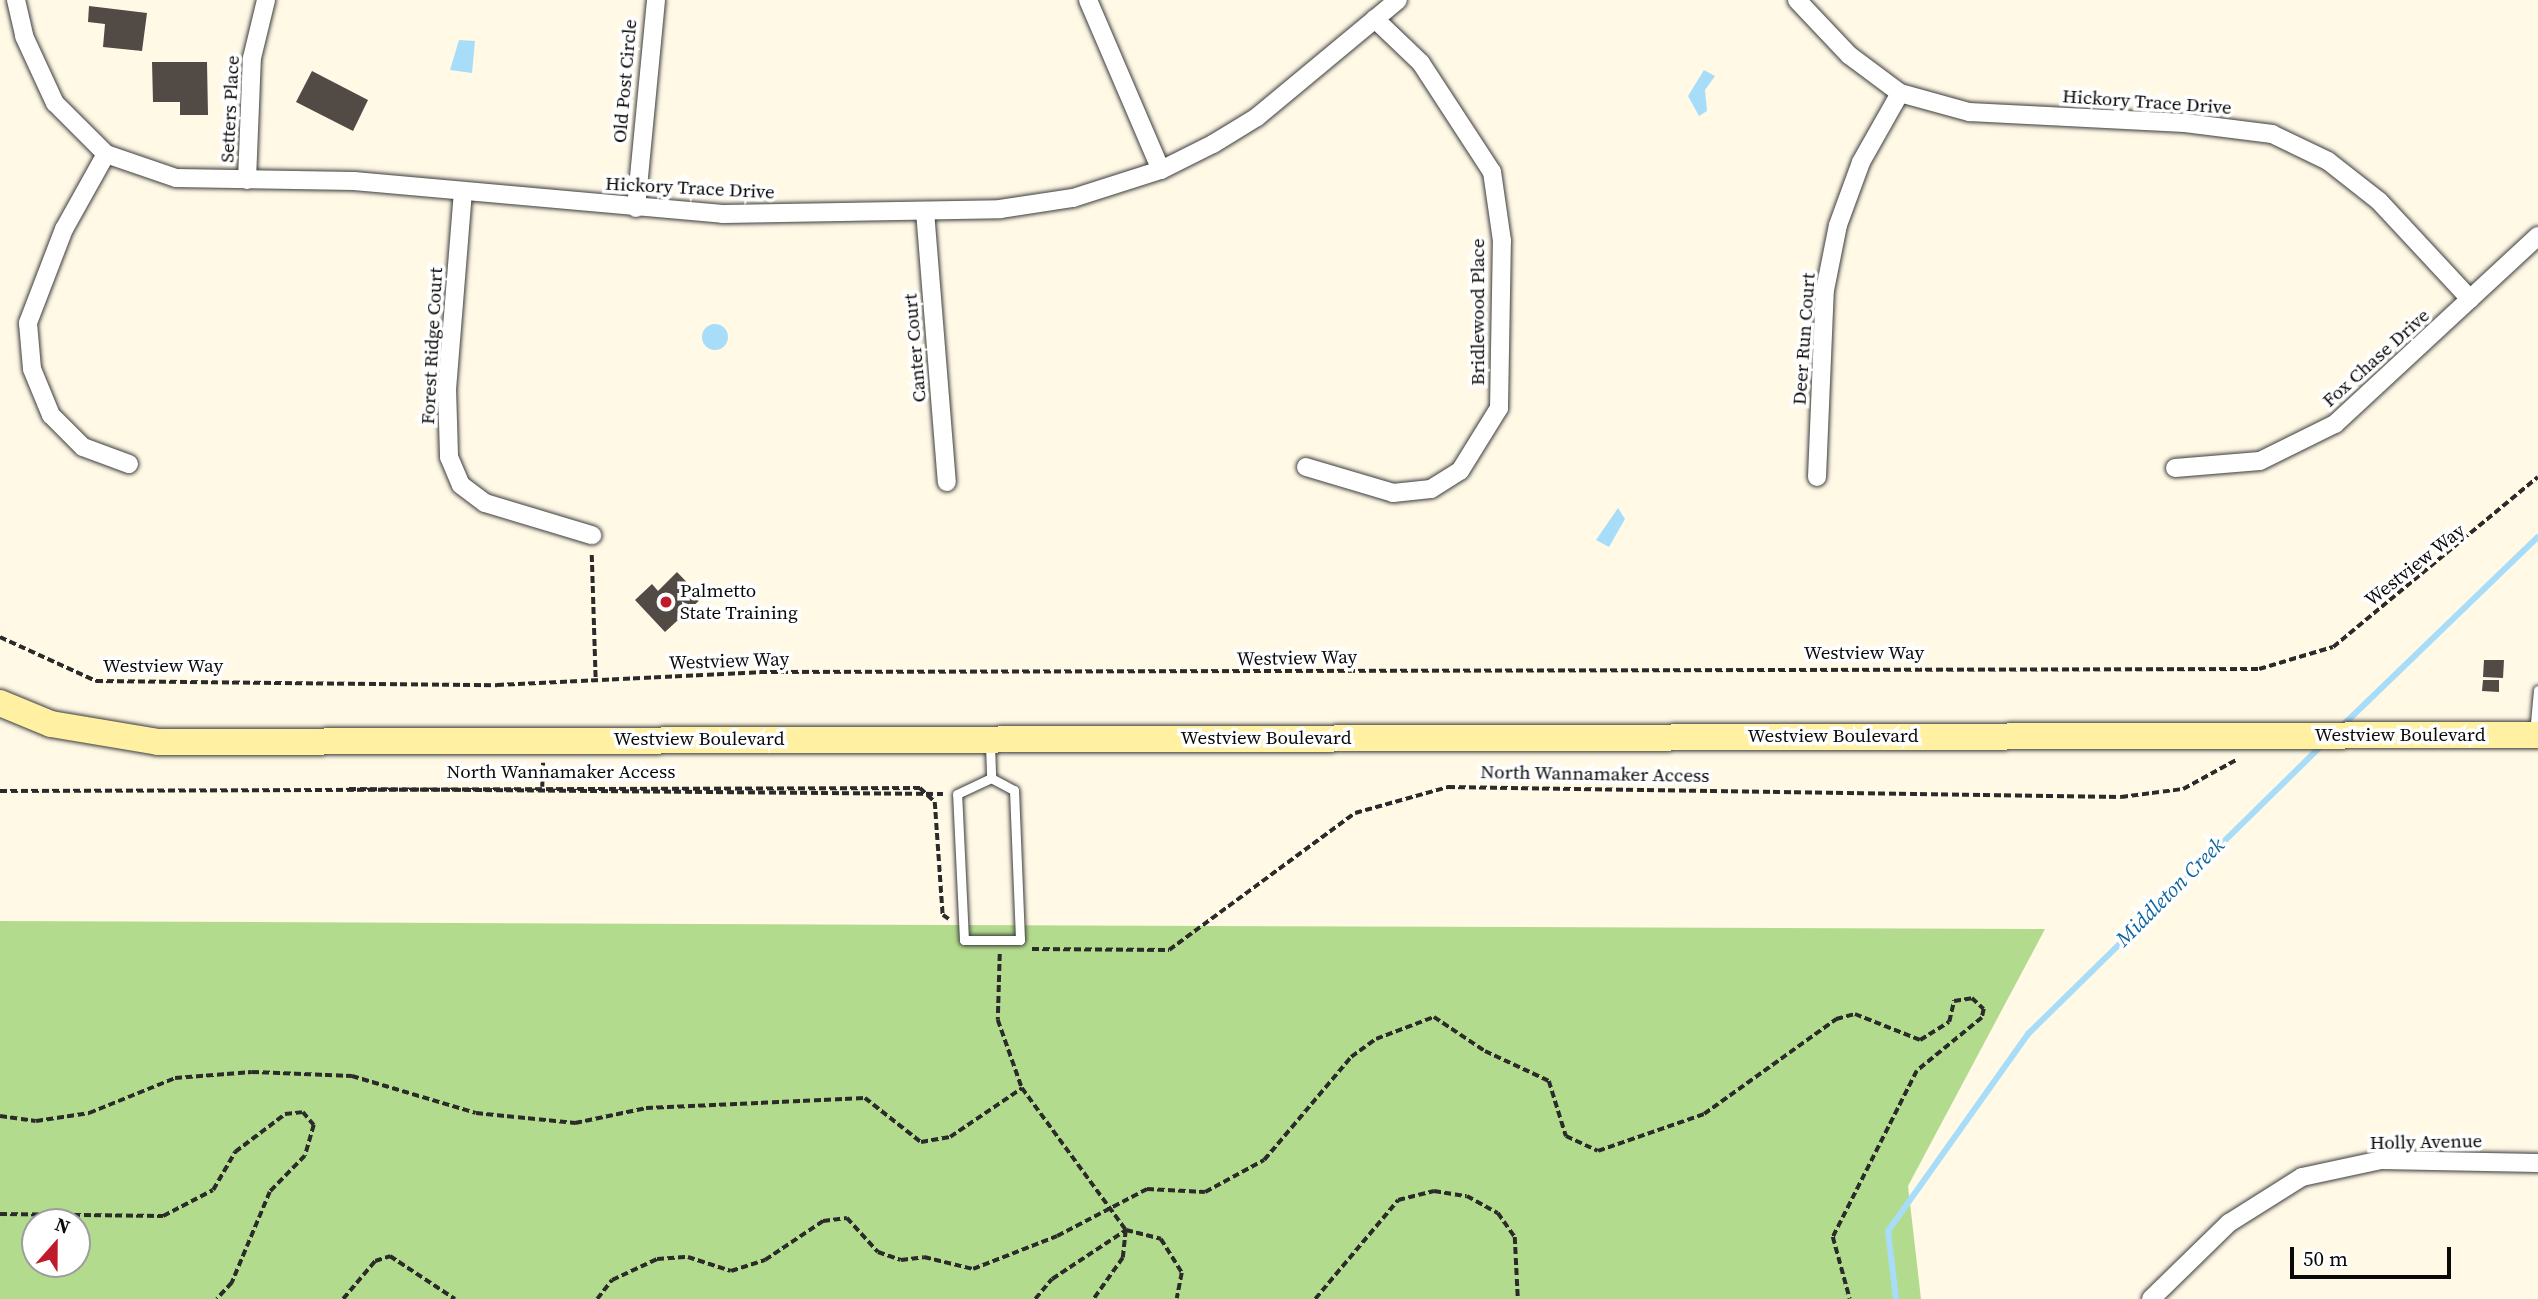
<!DOCTYPE html>
<style>
body{margin:0}
#map{position:relative;width:2538px;height:1299px;overflow:hidden;background:#fff9e6;font-family:"Source Serif 4",serif}
div>[style]{position:absolute}
[style*='--x']{left:calc(var(--x)*1px);top:calc(var(--y)*1px);width:calc(var(--w)*1px);rotate:calc(var(--a)*1deg)}
.forest>*{inset:0;background:#b3db8d}
.water>*{inset:0;background:#a8ddf9}
.round{border-radius:50%}
.stream>*{height:6px;margin:-3px;padding:0 3px;transform-origin:3px;border-radius:3px;background:#a8ddf9}
.building>*{inset:0;background:#524a45}
.path>*{height:3.5px;margin-top:-1.75px;transform-origin:0;background:repeating-linear-gradient(90deg,#2b2b2b 0 7px,transparent 0 10.5px)}
.roads{filter:drop-shadow(0 0 2px #3c3c3c) drop-shadow(0 0 2px #3c3c3c)}
.lane>*{height:9px;margin:-4.5px;padding:0 4.5px;transform-origin:4.5px;border-radius:4.5px;background:#fff}
.street>*{height:18px;margin:-9px;padding:0 9px;transform-origin:9px;border-radius:9px;background:#fff}
.secondary>*{height:26px;margin:-13px;padding:0 13px;transform-origin:13px;border-radius:13px;background:#fff1a1}
.dots>*{width:19px;height:19px;translate:-50% -50%;box-sizing:border-box;border:4px solid #fff;border-radius:50%}
span{translate:-50% -50%;white-space:nowrap;text-align:center;line-height:1.15;-webkit-text-stroke:7px #fff;paint-order:stroke}
.street-label{font-size:19px;color:#090909}
.poi-label{font-size:19px;color:#090909}
.left{translate:0 -50%;text-align:left}
.water-label{font-size:21px;color:#0f659f;font-style:italic}
.north{position:absolute;left:21px;top:1208px;width:70px;height:70px;box-sizing:border-box;background:#fff;border:2px solid #9d9d9d;border-radius:50%;rotate:21deg;font-size:19px;font-weight:700;line-height:28px;text-align:center;color:#090909}
.north::after{content:'';display:block;margin:auto;width:24px;height:32px;background:#be1c2a;clip-path:polygon(50% 0,100% 100%,50% 72%,0 100%)}
.scale{position:absolute;left:2290px;top:1247px;width:161px;height:32px;box-sizing:border-box;border:4px solid #090909;border-top:0;padding-left:9px;font-size:21px;line-height:24px;white-space:nowrap;color:#090909;-webkit-text-stroke:5px #fff;paint-order:stroke}
</style>
<div id="map">
<div class="forest">
<div style="clip-path:polygon(evenodd,0 921px,949px 925px,2045px 929px,1908px 1186px,1921px 1299px,0 1299px,0 921px,35px 1222px,77px 1222px,77px 1264px,35px 1264px,35px 1222px)"></div>
</div>
<div class="water">
<div style="clip-path:polygon(459px 40px,475px 41px,472px 73px,450px 70px)"></div>
<div style="clip-path:polygon(1704px 70px,1715px 76px,1705px 90px,1707px 111px,1699px 116px,1688px 96px)"></div>
<div class="round" style="left:702px;top:324px;width:26px;height:26px"></div>
<div style="clip-path:polygon(1618px 508px,1625px 519px,1609px 547px,1596px 540px)"></div>
</div>
<div class="stream">
<div style="--x:2340;--y:728;--w:275;--a:-44"></div>
<div style="--x:1896;--y:1299;--w:68;--a:-96.7"></div>
<div style="--x:1888;--y:1231;--w:242;--a:-54.6"></div>
<div style="--x:2028;--y:1034;--w:412;--a:-44.5"></div>
</div>
<div class="building">
<div style="clip-path:polygon(89px 6px,147px 13px,142px 51px,103px 47px,105px 24px,88px 22px)"></div>
<div style="clip-path:polygon(152px 62px,207px 62px,208px 115px,180px 115px,180px 102px,153px 102px)"></div>
<div style="clip-path:polygon(312px 71px,368px 100px,353px 131px,296px 102px)"></div>
<div style="clip-path:polygon(677px 572px,702px 598px,665px 632px,635px 600px,652px 584px,658px 591px)"></div>
<div style="clip-path:polygon(2484px 660px,2504px 660px,2503px 678px,2483px 677px)"></div>
<div style="clip-path:polygon(2483px 680px,2499px 680px,2499px 692px,2482px 691px)"></div>
</div>
<div class="path">
<div style="--x:592;--y:555;--w:125;--a:88.2"></div>
<div style="--x:0;--y:637;--w:106;--a:24.6"></div>
<div style="--x:96;--y:681;--w:401;--a:0.6"></div>
<div style="--x:497;--y:685;--w:263;--a:-2.8"></div>
<div style="--x:760;--y:672;--w:1499;--a:-0.11"></div>
<div style="--x:2259;--y:669;--w:77;--a:-16.6"></div>
<div style="--x:2333;--y:647;--w:266;--a:-39.7"></div>
<div style="--x:542;--y:787;--w:24;--a:-88"></div>
<div style="--x:349;--y:789;--w:594;--a:0.48"></div>
<div style="--x:0;--y:791;--w:920;--a:-0.19"></div>
<div style="--x:920;--y:788;--w:21;--a:43"></div>
<div style="--x:935;--y:802;--w:113;--a:86"></div>
<div style="--x:943;--y:915;--w:7;--a:34"></div>
<div style="--x:1032;--y:949;--w:137;--a:0.4"></div>
<div style="--x:1169;--y:950;--w:231;--a:-36.4"></div>
<div style="--x:1355;--y:813;--w:97;--a:-15.6"></div>
<div style="--x:1448;--y:787;--w:673;--a:0.85"></div>
<div style="--x:2121;--y:797;--w:63;--a:-7.4"></div>
<div style="--x:2183;--y:789;--w:60;--a:-28.7"></div>
<div style="--x:1000;--y:954;--w:66;--a:91.7"></div>
<div style="--x:998;--y:1020;--w:72;--a:70.6"></div>
<div style="--x:1022;--y:1088;--w:176;--a:53.8"></div>
<div style="--x:1126;--y:1230;--w:28;--a:96"></div>
<div style="--x:1123;--y:1258;--w:50;--a:125.3"></div>
<div style="--x:0;--y:1116;--w:36;--a:8"></div>
<div style="--x:36;--y:1121;--w:54;--a:-8.6"></div>
<div style="--x:89;--y:1113;--w:93;--a:-22.1"></div>
<div style="--x:175;--y:1078;--w:77;--a:-4.5"></div>
<div style="--x:252;--y:1072;--w:100;--a:2.3"></div>
<div style="--x:352;--y:1076;--w:129;--a:16.6"></div>
<div style="--x:476;--y:1113;--w:100;--a:5.8"></div>
<div style="--x:575;--y:1123;--w:73;--a:-11.9"></div>
<div style="--x:646;--y:1108;--w:219;--a:-2.6"></div>
<div style="--x:865;--y:1098;--w:71;--a:38.2"></div>
<div style="--x:921;--y:1142;--w:29;--a:-10"></div>
<div style="--x:950;--y:1137;--w:87;--a:-34.2"></div>
<div style="--x:0;--y:1214;--w:163;--a:0.7"></div>
<div style="--x:163;--y:1216;--w:56;--a:-27.5"></div>
<div style="--x:213;--y:1190;--w:44;--a:-59.9"></div>
<div style="--x:235;--y:1152;--w:63;--a:-37.2"></div>
<div style="--x:285;--y:1114;--w:18;--a:-6"></div>
<div style="--x:303;--y:1112;--w:17;--a:50"></div>
<div style="--x:314;--y:1125;--w:32;--a:106"></div>
<div style="--x:305;--y:1156;--w:50;--a:134.2"></div>
<div style="--x:270;--y:1192;--w:99;--a:112.7"></div>
<div style="--x:232;--y:1283;--w:22;--a:133"></div>
<div style="--x:343;--y:1299;--w:50;--a:-49.9"></div>
<div style="--x:375;--y:1261;--w:16;--a:-18"></div>
<div style="--x:390;--y:1256;--w:78;--a:33.5"></div>
<div style="--x:597;--y:1299;--w:24;--a:-52"></div>
<div style="--x:612;--y:1280;--w:50;--a:-25"></div>
<div style="--x:657;--y:1259;--w:31;--a:-4"></div>
<div style="--x:688;--y:1257;--w:45;--a:18"></div>
<div style="--x:731;--y:1271;--w:36;--a:-18"></div>
<div style="--x:765;--y:1260;--w:70;--a:-33.9"></div>
<div style="--x:823;--y:1221;--w:24;--a:-7"></div>
<div style="--x:847;--y:1218;--w:46;--a:47.6"></div>
<div style="--x:878;--y:1252;--w:24;--a:19"></div>
<div style="--x:901;--y:1260;--w:23;--a:-7"></div>
<div style="--x:924;--y:1257;--w:50;--a:13.8"></div>
<div style="--x:973;--y:1269;--w:90;--a:-21.4"></div>
<div style="--x:1057;--y:1236;--w:102;--a:-27.6"></div>
<div style="--x:1147;--y:1189;--w:58;--a:3"></div>
<div style="--x:1205;--y:1192;--w:67;--a:-28.5"></div>
<div style="--x:1264;--y:1160;--w:135;--a:-49.8"></div>
<div style="--x:1351;--y:1057;--w:31;--a:-36"></div>
<div style="--x:1376;--y:1039;--w:62;--a:-20.8"></div>
<div style="--x:1434;--y:1017;--w:61;--a:33.7"></div>
<div style="--x:1485;--y:1051;--w:71;--a:25.1"></div>
<div style="--x:1549;--y:1081;--w:58;--a:72.8"></div>
<div style="--x:1566;--y:1136;--w:35;--a:25"></div>
<div style="--x:1598;--y:1151;--w:112;--a:-19.2"></div>
<div style="--x:1704;--y:1114;--w:163;--a:-35.7"></div>
<div style="--x:1836;--y:1019;--w:20;--a:-15"></div>
<div style="--x:1855;--y:1014;--w:70;--a:21.8"></div>
<div style="--x:1920;--y:1040;--w:34;--a:-32"></div>
<div style="--x:1949;--y:1022;--w:22;--a:-77"></div>
<div style="--x:1954;--y:1001;--w:18;--a:-9"></div>
<div style="--x:1972;--y:998;--w:16;--a:43"></div>
<div style="--x:1984;--y:1009;--w:9;--a:103"></div>
<div style="--x:1982;--y:1018;--w:84;--a:140.8"></div>
<div style="--x:1917;--y:1071;--w:186;--a:116.8"></div>
<div style="--x:1833;--y:1237;--w:64;--a:74.7"></div>
<div style="--x:1035;--y:1299;--w:26;--a:-50"></div>
<div style="--x:1052;--y:1279;--w:89;--a:-33.5"></div>
<div style="--x:1126;--y:1230;--w:36;--a:14"></div>
<div style="--x:1161;--y:1239;--w:40;--a:58"></div>
<div style="--x:1182;--y:1273;--w:26;--a:101"></div>
<div style="--x:1315;--y:1299;--w:129;--a:-50"></div>
<div style="--x:1398;--y:1200;--w:37;--a:-14"></div>
<div style="--x:1434;--y:1191;--w:33;--a:9"></div>
<div style="--x:1467;--y:1196;--w:35;--a:29"></div>
<div style="--x:1498;--y:1213;--w:29;--a:55"></div>
<div style="--x:1515;--y:1237;--w:62;--a:87.2"></div>
</div>
<div class="roads">
<div class="lane">
<div style="--x:2534;--y:734;--w:44;--a:-84.8"></div>
<div style="--x:990;--y:744;--w:34;--a:88"></div>
<div style="--x:991;--y:778;--w:26;--a:28"></div>
<div style="--x:1014;--y:790;--w:150;--a:87.7"></div>
<div style="--x:1020;--y:940;--w:56;--a:180"></div>
<div style="--x:964;--y:940;--w:146;--a:-92.7"></div>
<div style="--x:957;--y:794;--w:38;--a:-25"></div>
</div>
<div class="street">
<div style="--x:16;--y:0;--w:37;--a:77"></div>
<div style="--x:24;--y:36;--w:74;--a:65.2"></div>
<div style="--x:55;--y:103;--w:72;--a:45"></div>
<div style="--x:106;--y:154;--w:74;--a:18.9"></div>
<div style="--x:176;--y:178;--w:178;--a:1"></div>
<div style="--x:354;--y:181;--w:370;--a:5.1"></div>
<div style="--x:723;--y:214;--w:277;--a:-1"></div>
<div style="--x:1000;--y:209;--w:74;--a:-8.6"></div>
<div style="--x:1073;--y:198;--w:92;--a:-17.7"></div>
<div style="--x:1161;--y:170;--w:58;--a:-26.6"></div>
<div style="--x:1213;--y:144;--w:52;--a:-31.5"></div>
<div style="--x:1257;--y:117;--w:183;--a:-39.7"></div>
<div style="--x:1088;--y:0;--w:185;--a:66.8"></div>
<div style="--x:1797;--y:0;--w:76;--a:46.6"></div>
<div style="--x:1849;--y:55;--w:64;--a:36.7"></div>
<div style="--x:1900;--y:93;--w:72;--a:15.4"></div>
<div style="--x:1969;--y:112;--w:216;--a:2.9"></div>
<div style="--x:2185;--y:123;--w:88;--a:7.2"></div>
<div style="--x:2272;--y:134;--w:62;--a:25.7"></div>
<div style="--x:2328;--y:161;--w:65;--a:38.1"></div>
<div style="--x:2379;--y:201;--w:134;--a:47.1"></div>
<div style="--x:106;--y:154;--w:86;--a:119.2"></div>
<div style="--x:64;--y:229;--w:101;--a:111"></div>
<div style="--x:28;--y:323;--w:46;--a:85"></div>
<div style="--x:32;--y:369;--w:50;--a:67.6"></div>
<div style="--x:51;--y:415;--w:45;--a:45"></div>
<div style="--x:83;--y:447;--w:49;--a:20.3"></div>
<div style="--x:247;--y:180;--w:122;--a:-87.7"></div>
<div style="--x:252;--y:58;--w:60;--a:-76.4"></div>
<div style="--x:463;--y:191;--w:198;--a:94.6"></div>
<div style="--x:447;--y:388;--w:69;--a:88.3"></div>
<div style="--x:449;--y:457;--w:30;--a:67"></div>
<div style="--x:461;--y:485;--w:30;--a:37"></div>
<div style="--x:485;--y:503;--w:112;--a:16.7"></div>
<div style="--x:636;--y:208;--w:209;--a:-84.5"></div>
<div style="--x:925;--y:211;--w:272;--a:85.4"></div>
<div style="--x:1306;--y:467;--w:91;--a:16.6"></div>
<div style="--x:1393;--y:493;--w:38;--a:-6"></div>
<div style="--x:1431;--y:489;--w:34;--a:-32"></div>
<div style="--x:1460;--y:471;--w:74;--a:-58.2"></div>
<div style="--x:1499;--y:408;--w:167;--a:-89"></div>
<div style="--x:1502;--y:241;--w:70;--a:-98.2"></div>
<div style="--x:1492;--y:172;--w:130;--a:-123.1"></div>
<div style="--x:1421;--y:63;--w:64;--a:-136.3"></div>
<div style="--x:2175;--y:468;--w:85;--a:-4.7"></div>
<div style="--x:2260;--y:461;--w:84;--a:-26.3"></div>
<div style="--x:2335;--y:424;--w:277;--a:-42.8"></div>
<div style="--x:1817;--y:477;--w:187;--a:-87.6"></div>
<div style="--x:1825;--y:290;--w:66;--a:-78.7"></div>
<div style="--x:1838;--y:225;--w:67;--a:-69.9"></div>
<div style="--x:1861;--y:162;--w:79;--a:-60.5"></div>
<div style="--x:2151;--y:1299;--w:109;--a:-44.3"></div>
<div style="--x:2229;--y:1223;--w:86;--a:-32.2"></div>
<div style="--x:2302;--y:1177;--w:81;--a:-12.1"></div>
<div style="--x:2381;--y:1160;--w:157;--a:1.1"></div>
</div>
<div class="secondary">
<div style="--x:0;--y:703;--w:55;--a:22.4"></div>
<div style="--x:51;--y:724;--w:109;--a:9.5"></div>
<div style="--x:158;--y:742;--w:2380;--a:-0.17"></div>
</div>
</div>
<div class="dots">
<div style="left:666px;top:602px;background:#be1c2a"></div>
</div>
<div class="street-label">
<span style="left:625px;top:81px;rotate:-85deg">Old Post Circle</span>
<span style="left:2147px;top:102px;rotate:4deg">Hickory Trace Drive</span>
<span style="left:230px;top:109px;rotate:-87deg">Setters Place</span>
<span style="left:690px;top:188px;rotate:3deg">Hickory Trace Drive</span>
<span style="left:1478px;top:312px;rotate:-90deg">Bridlewood Place</span>
<span style="left:1804px;top:339px;rotate:-86deg">Deer Run Court</span>
<span style="left:432px;top:346px;rotate:-87deg">Forest Ridge Court</span>
<span style="left:915px;top:348px;rotate:-95deg">Canter Court</span>
<span style="left:2376px;top:358px;rotate:-42deg">Fox Chase Drive</span>
<span style="left:2415px;top:565px;rotate:-38deg">Westview Way</span>
<span style="left:1864px;top:653px">Westview Way</span>
<span style="left:1297px;top:658px;rotate:-1deg">Westview Way</span>
<span style="left:729px;top:661px;rotate:-2deg">Westview Way</span>
<span style="left:163px;top:666px">Westview Way</span>
<span style="left:2400px;top:735px">Westview Boulevard</span>
<span style="left:1833px;top:736px">Westview Boulevard</span>
<span style="left:1266px;top:738px">Westview Boulevard</span>
<span style="left:699px;top:739px">Westview Boulevard</span>
<span style="left:561px;top:772px">North Wannamaker Access</span>
<span style="left:1595px;top:774px;rotate:1deg">North Wannamaker Access</span>
<span style="left:2426px;top:1142px;rotate:-1deg">Holly Avenue</span>
</div>
<div class="poi-label">
<span class="left" style="left:680px;top:602px">Palmetto<br>State Training</span>
</div>
<div class="water-label">
<span style="left:2170px;top:892px;rotate:-45deg">Middleton Creek</span>
</div>
<div class="north">N</div>
<div class="scale">50 m</div>
</div>
